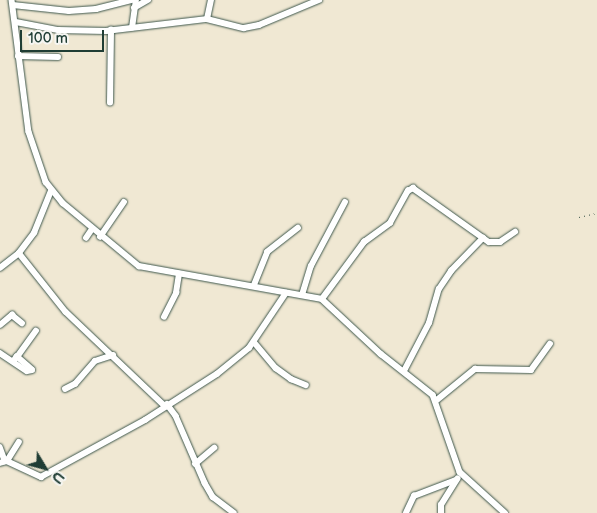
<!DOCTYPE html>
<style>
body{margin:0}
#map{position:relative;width:597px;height:513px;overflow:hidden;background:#f0e8d3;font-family:"Balsamiq Sans",sans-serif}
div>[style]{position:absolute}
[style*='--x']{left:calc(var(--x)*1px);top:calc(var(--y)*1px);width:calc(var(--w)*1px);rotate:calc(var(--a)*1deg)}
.path>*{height:1px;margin-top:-0.5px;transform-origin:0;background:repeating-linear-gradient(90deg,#3e574c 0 1px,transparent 0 5px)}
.roads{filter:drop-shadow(0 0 1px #3e574c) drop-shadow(0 0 1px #3e574c)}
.street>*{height:5.5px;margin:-2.75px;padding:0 2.75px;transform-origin:2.75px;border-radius:2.75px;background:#fff}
span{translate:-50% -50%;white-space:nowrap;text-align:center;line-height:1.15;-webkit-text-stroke:4.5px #f6f6f2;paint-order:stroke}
.north{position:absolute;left:20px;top:443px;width:50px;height:50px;-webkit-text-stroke:4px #f6f6f2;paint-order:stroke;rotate:127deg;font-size:14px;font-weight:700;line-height:20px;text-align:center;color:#1f3d34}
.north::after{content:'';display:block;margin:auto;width:18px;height:22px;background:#1f3d34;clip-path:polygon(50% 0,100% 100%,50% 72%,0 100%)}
.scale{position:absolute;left:20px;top:30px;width:84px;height:22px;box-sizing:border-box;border:2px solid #1f3d34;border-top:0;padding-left:6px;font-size:15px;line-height:18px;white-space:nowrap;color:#1f3d34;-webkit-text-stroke:4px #f6f6f2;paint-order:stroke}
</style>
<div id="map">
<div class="path">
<div style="--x:579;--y:217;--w:18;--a:-13"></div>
</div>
<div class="roads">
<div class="street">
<div style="--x:12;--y:0;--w:133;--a:82.7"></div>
<div style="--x:29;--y:132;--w:53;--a:71.2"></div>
<div style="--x:46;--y:182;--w:27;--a:51"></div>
<div style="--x:63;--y:203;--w:99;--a:39.7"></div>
<div style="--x:139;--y:266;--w:186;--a:10.2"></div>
<div style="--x:322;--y:299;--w:81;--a:43"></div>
<div style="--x:381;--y:354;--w:66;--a:38.3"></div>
<div style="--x:433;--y:395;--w:82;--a:70.7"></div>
<div style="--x:460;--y:472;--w:61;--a:42.3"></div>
<div style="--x:13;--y:5;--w:56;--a:6.1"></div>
<div style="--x:69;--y:11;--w:27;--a:-4"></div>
<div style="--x:96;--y:9;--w:37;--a:-14"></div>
<div style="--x:134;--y:8;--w:16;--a:-30"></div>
<div style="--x:207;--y:19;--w:19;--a:-78"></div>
<div style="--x:16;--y:22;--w:43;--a:10.8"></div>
<div style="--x:58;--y:30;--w:48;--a:1.2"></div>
<div style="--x:106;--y:31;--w:102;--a:-6.8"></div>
<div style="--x:207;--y:19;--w:38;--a:14"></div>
<div style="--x:244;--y:28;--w:15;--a:-11"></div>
<div style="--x:259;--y:25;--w:65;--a:-22.6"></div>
<div style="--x:132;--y:28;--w:28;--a:-82"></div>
<div style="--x:18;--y:56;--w:40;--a:1.4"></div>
<div style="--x:110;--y:103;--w:73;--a:-89.2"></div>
<div style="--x:100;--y:237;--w:42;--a:-55.6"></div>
<div style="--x:86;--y:238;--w:11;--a:-56"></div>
<div style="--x:19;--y:253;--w:75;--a:51.5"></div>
<div style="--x:66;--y:312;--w:137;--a:43.5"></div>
<div style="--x:0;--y:268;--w:24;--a:-38"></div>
<div style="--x:19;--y:253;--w:25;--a:-53"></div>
<div style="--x:34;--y:233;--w:45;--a:-68"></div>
<div style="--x:254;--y:285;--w:35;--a:-68"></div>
<div style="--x:267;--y:252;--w:39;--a:-38"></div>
<div style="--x:302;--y:295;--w:30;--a:-73"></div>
<div style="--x:311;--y:266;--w:72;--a:-62"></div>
<div style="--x:322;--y:299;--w:71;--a:-53.6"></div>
<div style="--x:364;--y:242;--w:32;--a:-36"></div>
<div style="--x:390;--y:223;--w:37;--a:-61"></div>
<div style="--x:408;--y:191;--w:6;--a:-31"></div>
<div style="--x:413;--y:188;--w:93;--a:35.4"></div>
<div style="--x:489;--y:242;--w:11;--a:0"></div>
<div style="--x:500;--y:242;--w:18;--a:-34"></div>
<div style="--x:164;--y:317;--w:27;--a:-63"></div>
<div style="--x:176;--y:293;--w:19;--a:-81"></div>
<div style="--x:0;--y:325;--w:16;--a:-40"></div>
<div style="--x:12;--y:315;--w:13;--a:39"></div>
<div style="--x:254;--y:342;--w:34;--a:50"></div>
<div style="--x:276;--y:368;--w:19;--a:36"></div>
<div style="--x:291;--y:379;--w:16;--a:22"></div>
<div style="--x:0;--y:353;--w:32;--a:34"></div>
<div style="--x:27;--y:371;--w:5;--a:-11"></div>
<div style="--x:32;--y:370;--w:20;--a:-139"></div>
<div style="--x:17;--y:357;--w:5;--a:127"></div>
<div style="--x:17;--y:357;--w:32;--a:-54"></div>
<div style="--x:404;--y:371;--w:54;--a:-62.5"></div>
<div style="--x:429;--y:323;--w:35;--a:-74"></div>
<div style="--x:439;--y:289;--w:22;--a:-56"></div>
<div style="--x:451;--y:271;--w:46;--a:-45.9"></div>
<div style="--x:65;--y:389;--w:11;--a:-27"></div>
<div style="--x:75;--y:384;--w:30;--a:-49"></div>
<div style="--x:95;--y:361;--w:19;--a:-18"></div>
<div style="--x:437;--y:400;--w:49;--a:-39.2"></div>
<div style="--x:475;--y:369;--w:56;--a:1"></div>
<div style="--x:531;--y:370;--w:32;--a:-54"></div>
<div style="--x:167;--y:404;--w:15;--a:53"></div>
<div style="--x:176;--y:416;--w:73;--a:66.6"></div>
<div style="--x:205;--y:483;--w:16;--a:60"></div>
<div style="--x:213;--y:497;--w:26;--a:37"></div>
<div style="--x:0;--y:447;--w:15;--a:70"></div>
<div style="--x:7;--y:461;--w:22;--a:-58"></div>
<div style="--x:0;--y:463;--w:7;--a:-16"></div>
<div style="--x:7;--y:461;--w:38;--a:25"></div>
<div style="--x:41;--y:477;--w:119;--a:-28.7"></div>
<div style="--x:145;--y:420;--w:85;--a:-32.6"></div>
<div style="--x:217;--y:374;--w:41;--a:-39.1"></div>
<div style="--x:249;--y:348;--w:66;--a:-56.1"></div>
<div style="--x:195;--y:464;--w:25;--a:-40"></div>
<div style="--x:406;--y:513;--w:19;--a:-65"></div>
<div style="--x:414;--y:496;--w:45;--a:-20.9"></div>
<div style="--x:441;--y:513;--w:8;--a:-90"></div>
<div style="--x:441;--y:505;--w:31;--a:-58"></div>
</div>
</div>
<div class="north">U</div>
<div class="scale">100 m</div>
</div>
